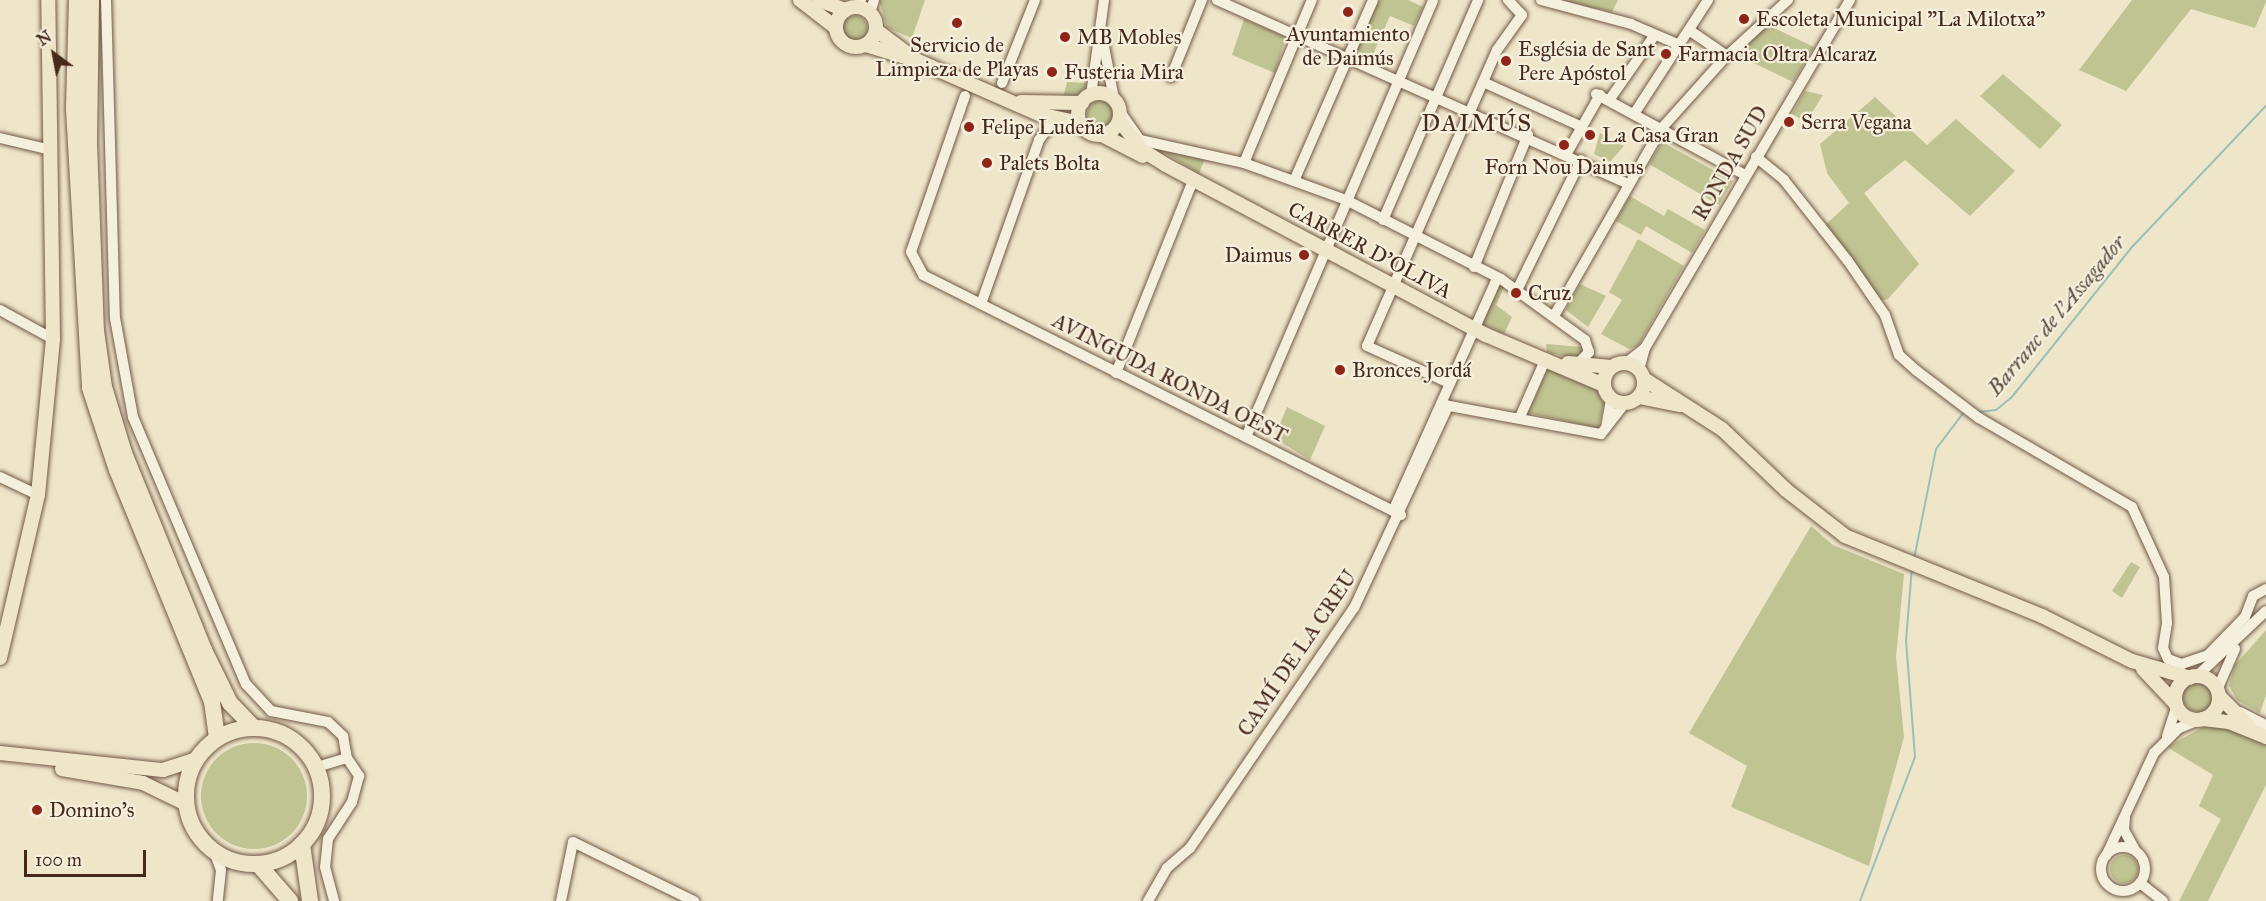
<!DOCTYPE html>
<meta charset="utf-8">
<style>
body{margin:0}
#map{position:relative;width:2266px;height:901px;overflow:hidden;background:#efe6ca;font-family:"IM FELL Great Primer",serif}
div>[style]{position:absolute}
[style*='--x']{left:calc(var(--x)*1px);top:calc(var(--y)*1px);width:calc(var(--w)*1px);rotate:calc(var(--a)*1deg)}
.green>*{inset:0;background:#c0c392}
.round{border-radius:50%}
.stream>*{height:2px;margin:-1px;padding:0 1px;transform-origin:1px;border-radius:1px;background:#9abfb9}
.roads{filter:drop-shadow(0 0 2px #715847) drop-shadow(0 0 2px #715847)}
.minor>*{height:10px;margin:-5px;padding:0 5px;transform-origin:5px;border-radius:5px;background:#f5efdd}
.minor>.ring{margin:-5px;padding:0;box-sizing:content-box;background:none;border:10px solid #f5efdd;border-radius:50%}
.major>*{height:14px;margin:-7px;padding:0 7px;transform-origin:7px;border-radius:7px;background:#efe6ca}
.major>.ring{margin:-7px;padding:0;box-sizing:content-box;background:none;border:14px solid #efe6ca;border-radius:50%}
.highway>*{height:16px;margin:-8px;padding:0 8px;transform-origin:8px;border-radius:8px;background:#efe6ca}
.highway>.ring{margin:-8px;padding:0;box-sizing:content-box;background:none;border:16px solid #efe6ca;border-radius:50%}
.dots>*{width:16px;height:16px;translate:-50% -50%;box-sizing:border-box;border:3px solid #f5efdd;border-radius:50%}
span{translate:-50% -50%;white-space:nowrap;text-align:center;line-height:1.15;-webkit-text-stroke:4.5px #f5efdd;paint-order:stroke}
.poi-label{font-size:21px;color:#47291b}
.left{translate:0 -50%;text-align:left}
.right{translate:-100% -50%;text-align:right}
.street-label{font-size:21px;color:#47291b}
.water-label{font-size:22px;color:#5c4e42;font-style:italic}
.quarter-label{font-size:24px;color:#47291b;letter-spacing:1.5px}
.north{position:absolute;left:24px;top:24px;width:60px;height:60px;-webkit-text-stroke:4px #f5efdd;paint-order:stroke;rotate:328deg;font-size:16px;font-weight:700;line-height:24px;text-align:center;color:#47291b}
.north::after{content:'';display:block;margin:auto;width:21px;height:27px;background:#47291b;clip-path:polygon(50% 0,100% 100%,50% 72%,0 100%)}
.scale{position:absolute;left:24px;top:850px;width:122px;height:27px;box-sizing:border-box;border:3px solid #47291b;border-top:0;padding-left:8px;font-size:18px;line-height:21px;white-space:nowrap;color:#47291b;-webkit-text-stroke:4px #f5efdd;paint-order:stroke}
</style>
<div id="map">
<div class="green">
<div style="clip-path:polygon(879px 0,925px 0,912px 38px,887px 28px)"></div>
<div style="clip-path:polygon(1379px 0,1408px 0,1423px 7px,1414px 26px,1390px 16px,1370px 61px,1357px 49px)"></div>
<div style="clip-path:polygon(1561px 0,1618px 0,1612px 12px)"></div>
<div style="clip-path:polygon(2132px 0,2266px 0,2266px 2px,2255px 28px,2191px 9px,2126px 91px,2079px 70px)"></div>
<div class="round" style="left:843px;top:16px;width:24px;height:24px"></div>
<div style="clip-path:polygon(1244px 19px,1286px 37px,1275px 73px,1232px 55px)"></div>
<div style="clip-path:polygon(1766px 24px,1814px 47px,1793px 82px,1735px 54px)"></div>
<div style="clip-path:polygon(2003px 74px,2062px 125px,2040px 149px,1980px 96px)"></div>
<div style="clip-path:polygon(1067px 82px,1089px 83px,1078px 95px,1063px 98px)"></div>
<div style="clip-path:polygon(1805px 91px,1823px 95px,1806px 122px,1792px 114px)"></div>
<div style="clip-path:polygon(1875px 97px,1927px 145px,1956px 119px,2015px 171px,1970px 216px,1905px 160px,1864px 193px,1919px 264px,1888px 299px,1879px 301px,1822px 228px,1849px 203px,1827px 173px,1820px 144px)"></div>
<div class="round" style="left:1087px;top:101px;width:26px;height:26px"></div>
<div style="clip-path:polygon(1600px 133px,1624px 146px,1610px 162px,1594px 154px)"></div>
<div style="clip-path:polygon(1662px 142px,1733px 181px,1719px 205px,1649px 164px)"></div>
<div style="clip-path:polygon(1159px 149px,1205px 158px,1199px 174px)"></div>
<div style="clip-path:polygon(1630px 196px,1664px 216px,1668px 209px,1705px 230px,1692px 253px,1646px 226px,1641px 235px,1616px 221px)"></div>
<div style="clip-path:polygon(1638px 239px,1684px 266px,1638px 346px,1629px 349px,1601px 334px,1622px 300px,1609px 292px)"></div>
<div style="clip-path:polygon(1501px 281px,1505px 285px,1496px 305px,1512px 317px,1504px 334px,1482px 324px)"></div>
<div style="clip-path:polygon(1580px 284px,1606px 296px,1588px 327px,1566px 310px)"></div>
<div style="clip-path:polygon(1546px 344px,1582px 347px,1583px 351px,1574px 359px,1547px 352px)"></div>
<div style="clip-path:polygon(1549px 366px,1595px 387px,1604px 404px,1598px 428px,1528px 413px)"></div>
<div style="clip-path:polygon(1287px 407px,1325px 426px,1310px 460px,1274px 438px)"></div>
<div style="clip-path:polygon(1811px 526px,1833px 545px,1904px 574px,1896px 657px,1904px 737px,1869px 866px,1731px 807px,1747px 766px,1689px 733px)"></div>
<div style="clip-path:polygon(2131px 562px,2140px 567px,2122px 598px,2112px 591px)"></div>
<div style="clip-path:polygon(2266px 630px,2266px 695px,2260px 713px,2237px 700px,2229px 686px,2235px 665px)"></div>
<div class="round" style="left:2183px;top:682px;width:30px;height:30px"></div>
<div style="clip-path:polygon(2205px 726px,2231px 728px,2266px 745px,2266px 785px,2208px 901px,2179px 901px,2221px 819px,2199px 806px,2213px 775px,2167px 747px)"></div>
<div class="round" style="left:201px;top:743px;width:106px;height:106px"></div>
<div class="round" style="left:2110px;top:855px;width:28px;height:28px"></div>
</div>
<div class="stream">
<div style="--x:1979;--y:412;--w:17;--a:-7"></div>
<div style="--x:1996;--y:410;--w:19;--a:-39"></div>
<div style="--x:2011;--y:398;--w:193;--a:-51.3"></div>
<div style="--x:2132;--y:247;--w:195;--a:-46.5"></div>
<div style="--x:1914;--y:559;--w:112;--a:-78.7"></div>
<div style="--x:1936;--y:449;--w:46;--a:-52.9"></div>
<div style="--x:1860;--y:901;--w:154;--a:-69.1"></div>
<div style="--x:1915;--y:757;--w:116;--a:-94.4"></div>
<div style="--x:1906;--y:641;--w:74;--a:-85.4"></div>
</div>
<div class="roads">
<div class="minor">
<div style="--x:106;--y:0;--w:318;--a:88.4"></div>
<div style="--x:115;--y:318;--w:101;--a:79.7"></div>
<div style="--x:133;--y:417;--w:290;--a:67.1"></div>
<div style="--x:246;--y:684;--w:37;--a:47"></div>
<div style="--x:271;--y:711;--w:58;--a:10.9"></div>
<div style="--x:328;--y:722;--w:21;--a:43"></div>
<div style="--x:343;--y:736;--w:22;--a:80"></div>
<div style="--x:1217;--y:0;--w:450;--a:24.1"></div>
<div style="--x:1541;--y:0;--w:93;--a:14.9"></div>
<div style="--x:1631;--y:24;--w:50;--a:23.5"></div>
<div style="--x:857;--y:7;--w:8;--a:-60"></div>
<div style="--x:870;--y:13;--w:14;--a:-73"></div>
<div style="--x:1689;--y:30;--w:46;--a:34.4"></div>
<div style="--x:1727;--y:56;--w:83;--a:-42.6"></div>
<div style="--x:1103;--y:41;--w:59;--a:79.3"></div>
<div style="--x:1171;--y:77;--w:83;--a:-68.1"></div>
<div style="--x:1483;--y:82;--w:109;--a:24.4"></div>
<div style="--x:1002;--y:83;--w:89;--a:-68.3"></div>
<div style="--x:1596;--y:94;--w:170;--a:28.5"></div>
<div style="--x:1091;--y:95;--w:96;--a:-82.2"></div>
<div style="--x:965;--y:96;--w:165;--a:109.1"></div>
<div style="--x:911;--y:252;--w:26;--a:62"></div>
<div style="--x:923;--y:275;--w:535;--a:26.66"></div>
<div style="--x:1610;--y:99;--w:77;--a:-55.1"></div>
<div style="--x:1121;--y:113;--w:33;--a:55"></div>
<div style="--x:1140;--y:140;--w:107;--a:12.5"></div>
<div style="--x:1244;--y:163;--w:109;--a:19.9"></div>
<div style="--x:1346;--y:200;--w:174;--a:27"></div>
<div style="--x:1501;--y:279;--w:104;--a:36"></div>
<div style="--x:1585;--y:340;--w:13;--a:72"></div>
<div style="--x:1589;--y:352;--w:16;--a:133"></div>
<div style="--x:1634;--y:114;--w:136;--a:-57"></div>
<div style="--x:0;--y:138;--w:52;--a:13.2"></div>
<div style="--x:1567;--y:153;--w:67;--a:-60.4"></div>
<div style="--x:1756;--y:157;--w:36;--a:39"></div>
<div style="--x:1784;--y:180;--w:103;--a:51.7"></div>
<div style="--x:1848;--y:261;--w:65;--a:55.6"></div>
<div style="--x:1885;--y:315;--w:42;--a:70.7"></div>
<div style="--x:1899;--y:355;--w:24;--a:42"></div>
<div style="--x:1917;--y:371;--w:78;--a:37.2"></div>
<div style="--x:1979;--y:418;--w:177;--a:30.2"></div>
<div style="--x:2132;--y:507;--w:77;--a:65.4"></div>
<div style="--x:2164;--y:577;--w:46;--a:86.3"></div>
<div style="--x:2167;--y:623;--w:25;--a:99"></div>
<div style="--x:2163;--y:648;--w:12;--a:66"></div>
<div style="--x:2168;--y:659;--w:15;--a:20"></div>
<div style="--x:2182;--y:664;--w:28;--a:-19"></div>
<div style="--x:2208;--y:655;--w:53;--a:-45.8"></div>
<div style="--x:2245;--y:617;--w:22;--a:-69"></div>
<div style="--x:2253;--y:596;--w:15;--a:-28"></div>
<div style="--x:1244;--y:163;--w:177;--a:-67.4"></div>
<div style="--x:1294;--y:181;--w:197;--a:-66.4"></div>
<div style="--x:1383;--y:220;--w:240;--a:-66.6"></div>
<div style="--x:1474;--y:267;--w:143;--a:-67.8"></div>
<div style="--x:1517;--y:290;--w:145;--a:-63.8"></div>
<div style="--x:981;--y:304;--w:174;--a:-70.5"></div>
<div style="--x:1039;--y:140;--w:26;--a:-53"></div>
<div style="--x:0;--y:310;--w:60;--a:28.7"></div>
<div style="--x:1554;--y:316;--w:215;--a:-60.2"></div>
<div style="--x:1661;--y:129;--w:91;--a:-48.1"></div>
<div style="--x:1626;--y:363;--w:24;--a:-38"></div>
<div style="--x:1639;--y:370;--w:23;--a:-75"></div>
<div style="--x:1645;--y:348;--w:404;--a:-59.5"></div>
<div style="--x:1116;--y:373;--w:208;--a:-68.2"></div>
<div style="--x:1449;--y:383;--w:90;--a:-155.7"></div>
<div style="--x:1367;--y:346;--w:323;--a:-66.3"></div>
<div style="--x:1497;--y:50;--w:43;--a:-54.5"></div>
<div style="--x:1522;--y:15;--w:21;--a:-133"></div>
<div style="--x:1444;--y:405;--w:160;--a:10.5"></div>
<div style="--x:1601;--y:434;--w:39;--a:-52"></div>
<div style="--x:1520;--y:417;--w:64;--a:-66.2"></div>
<div style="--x:1606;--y:428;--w:29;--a:-80"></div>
<div style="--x:1246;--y:437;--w:475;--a:-66.8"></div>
<div style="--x:0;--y:477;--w:42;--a:25.3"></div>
<div style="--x:1393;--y:511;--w:254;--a:-65.9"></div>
<div style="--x:2196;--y:677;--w:96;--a:-43.3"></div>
<div style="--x:2217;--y:690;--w:45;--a:-66.3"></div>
<div style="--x:2240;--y:712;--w:29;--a:27"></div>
<div style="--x:2167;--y:736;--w:32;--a:-72"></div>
<div style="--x:317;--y:767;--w:31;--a:-17"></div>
<div style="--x:347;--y:758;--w:22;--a:56"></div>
<div style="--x:359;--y:776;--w:27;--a:105"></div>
<div style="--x:352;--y:802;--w:44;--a:123"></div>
<div style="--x:328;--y:839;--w:28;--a:96"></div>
<div style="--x:325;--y:867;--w:35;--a:75"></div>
<div style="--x:2125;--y:818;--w:12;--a:95"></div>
<div style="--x:2124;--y:830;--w:23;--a:61"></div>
<div class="ring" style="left:2101px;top:847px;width:34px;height:34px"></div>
<div style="--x:214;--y:851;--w:20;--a:70"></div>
<div style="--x:221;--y:870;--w:31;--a:96"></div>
<div style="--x:2106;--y:856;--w:114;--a:-65"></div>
<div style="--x:2154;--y:753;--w:35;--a:-45"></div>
<div style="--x:2179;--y:728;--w:22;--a:-22"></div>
<div style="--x:2140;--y:883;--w:29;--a:38"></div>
<div style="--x:561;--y:901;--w:60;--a:-78.5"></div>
<div style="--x:573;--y:842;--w:135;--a:26"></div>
<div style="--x:1148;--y:901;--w:38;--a:-60"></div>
<div style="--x:1167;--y:868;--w:30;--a:-41"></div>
<div style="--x:1190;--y:848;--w:291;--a:-55.7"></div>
<div style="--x:1354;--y:608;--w:223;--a:-65"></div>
</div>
<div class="major">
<div style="--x:800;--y:0;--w:44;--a:37.6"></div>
<div style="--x:819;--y:0;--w:28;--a:21"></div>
<div class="ring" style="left:836px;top:7px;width:26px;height:26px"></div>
<div style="--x:876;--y:30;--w:45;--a:36.9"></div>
<div style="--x:866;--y:45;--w:54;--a:17.1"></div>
<div style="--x:918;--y:61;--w:132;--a:23.7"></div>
<div style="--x:1039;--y:114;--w:42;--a:12.4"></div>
<div class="ring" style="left:1078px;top:93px;width:28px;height:28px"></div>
<div style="--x:1021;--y:102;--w:61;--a:0.9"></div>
<div style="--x:1120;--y:121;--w:36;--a:53"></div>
<div style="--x:1142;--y:150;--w:28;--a:32"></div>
<div style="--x:1166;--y:165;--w:362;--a:28"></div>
<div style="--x:1486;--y:335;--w:128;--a:23"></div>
<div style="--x:1102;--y:135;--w:46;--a:27.1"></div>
<div class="ring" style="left:1604px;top:363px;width:26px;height:26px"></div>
<div style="--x:1568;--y:363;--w:43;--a:5.3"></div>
<div style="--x:1644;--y:379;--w:93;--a:32.7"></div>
<div style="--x:1722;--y:429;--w:88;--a:43.6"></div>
<div style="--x:1786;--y:490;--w:75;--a:37.9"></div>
<div style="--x:1845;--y:536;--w:213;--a:22.1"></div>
<div style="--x:2042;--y:616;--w:101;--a:26.6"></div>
<div style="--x:2132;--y:661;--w:60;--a:16.3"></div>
<div style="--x:1639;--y:397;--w:42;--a:11"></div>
<div style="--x:0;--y:658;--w:167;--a:-76.9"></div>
<div style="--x:38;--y:495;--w:157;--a:-84.5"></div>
<div style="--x:53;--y:339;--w:339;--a:-90.8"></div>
<div style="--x:2143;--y:669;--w:48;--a:46.7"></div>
<div class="ring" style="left:2175px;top:676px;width:30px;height:30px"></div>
<div style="--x:2219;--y:696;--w:42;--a:45"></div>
<div style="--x:2203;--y:719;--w:26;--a:7"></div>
<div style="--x:2229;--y:722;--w:40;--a:22"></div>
<div style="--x:0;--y:753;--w:164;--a:6"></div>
<div style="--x:163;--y:770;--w:35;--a:-18"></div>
<div style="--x:62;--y:769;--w:82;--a:9.8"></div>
<div style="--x:143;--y:783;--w:48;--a:26"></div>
</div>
<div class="highway">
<div style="--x:77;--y:0;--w:109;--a:91.6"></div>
<div style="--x:74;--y:109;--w:279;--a:86.7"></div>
<div style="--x:90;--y:388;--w:86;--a:71.8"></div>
<div style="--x:117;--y:470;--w:251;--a:67.7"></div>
<div style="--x:212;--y:702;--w:36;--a:82"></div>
<div style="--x:91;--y:0;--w:142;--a:90.8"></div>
<div style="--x:89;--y:142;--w:189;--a:87.9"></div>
<div style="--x:96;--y:331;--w:57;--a:81.9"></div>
<div style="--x:104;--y:387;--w:69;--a:73.1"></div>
<div style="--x:124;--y:453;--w:213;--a:67.9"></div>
<div style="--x:204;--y:650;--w:59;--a:63.9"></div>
<div style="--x:230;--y:703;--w:33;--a:46"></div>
<div class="ring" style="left:186px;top:728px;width:120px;height:120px"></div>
<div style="--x:302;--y:844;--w:58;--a:82"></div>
<div style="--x:258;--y:864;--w:49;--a:49.1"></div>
</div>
</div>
<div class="dots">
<div style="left:1348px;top:12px;background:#8f2418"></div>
<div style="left:1744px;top:19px;background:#8f2418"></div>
<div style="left:957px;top:23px;background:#8f2418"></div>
<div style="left:1065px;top:37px;background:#8f2418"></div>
<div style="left:1666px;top:54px;background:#8f2418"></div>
<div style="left:1506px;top:61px;background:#8f2418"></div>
<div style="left:1052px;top:72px;background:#8f2418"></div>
<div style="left:1789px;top:122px;background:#8f2418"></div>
<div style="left:969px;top:127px;background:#8f2418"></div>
<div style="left:1590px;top:135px;background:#8f2418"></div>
<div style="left:1564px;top:145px;background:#8f2418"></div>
<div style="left:987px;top:163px;background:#8f2418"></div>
<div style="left:1304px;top:255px;background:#8f2418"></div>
<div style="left:1516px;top:293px;background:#8f2418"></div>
<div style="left:1340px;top:370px;background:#8f2418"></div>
<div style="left:37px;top:810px;background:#8f2418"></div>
</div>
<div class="poi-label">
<span class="left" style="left:1756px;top:19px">Escoleta Municipal "La Milotxa"</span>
<span style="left:1348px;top:46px">Ayuntamiento<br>de Daimús</span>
<span class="left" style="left:1077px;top:37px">MB Mobles</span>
<span style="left:957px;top:57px">Servicio de<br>Limpieza de Playas</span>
<span class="left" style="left:1518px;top:61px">Església de Sant<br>Pere Apóstol</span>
<span class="left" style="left:1678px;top:54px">Farmacia Oltra Alcaraz</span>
<span class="left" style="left:1064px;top:72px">Fusteria Mira</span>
<span class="left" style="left:1801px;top:122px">Serra Vegana</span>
<span class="left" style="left:981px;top:127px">Felipe Ludeña</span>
<span class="left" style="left:1602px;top:135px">La Casa Gran</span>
<span class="left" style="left:999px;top:163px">Palets Bolta</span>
<span style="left:1564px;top:167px">Forn Nou Daimus</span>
<span class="right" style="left:1292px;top:255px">Daimus</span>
<span class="left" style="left:1528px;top:293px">Cruz</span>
<span class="left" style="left:1352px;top:370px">Bronces Jordá</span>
<span class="left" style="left:49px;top:810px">Domino's</span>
</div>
<div class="street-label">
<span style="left:1730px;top:163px;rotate:-60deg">RONDA SUD</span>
<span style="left:1370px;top:250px;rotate:28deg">CARRER D'OLIVA</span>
<span style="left:1170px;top:378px;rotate:27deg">AVINGUDA RONDA OEST</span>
<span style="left:1297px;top:653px;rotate:-56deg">CAMÍ DE LA CREU</span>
</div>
<div class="water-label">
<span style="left:2056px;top:315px;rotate:-50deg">Barranc de l'Assagador</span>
</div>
<div class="quarter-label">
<span style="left:1477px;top:124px">DAIMÚS</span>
</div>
<div class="north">N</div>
<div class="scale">100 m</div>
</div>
